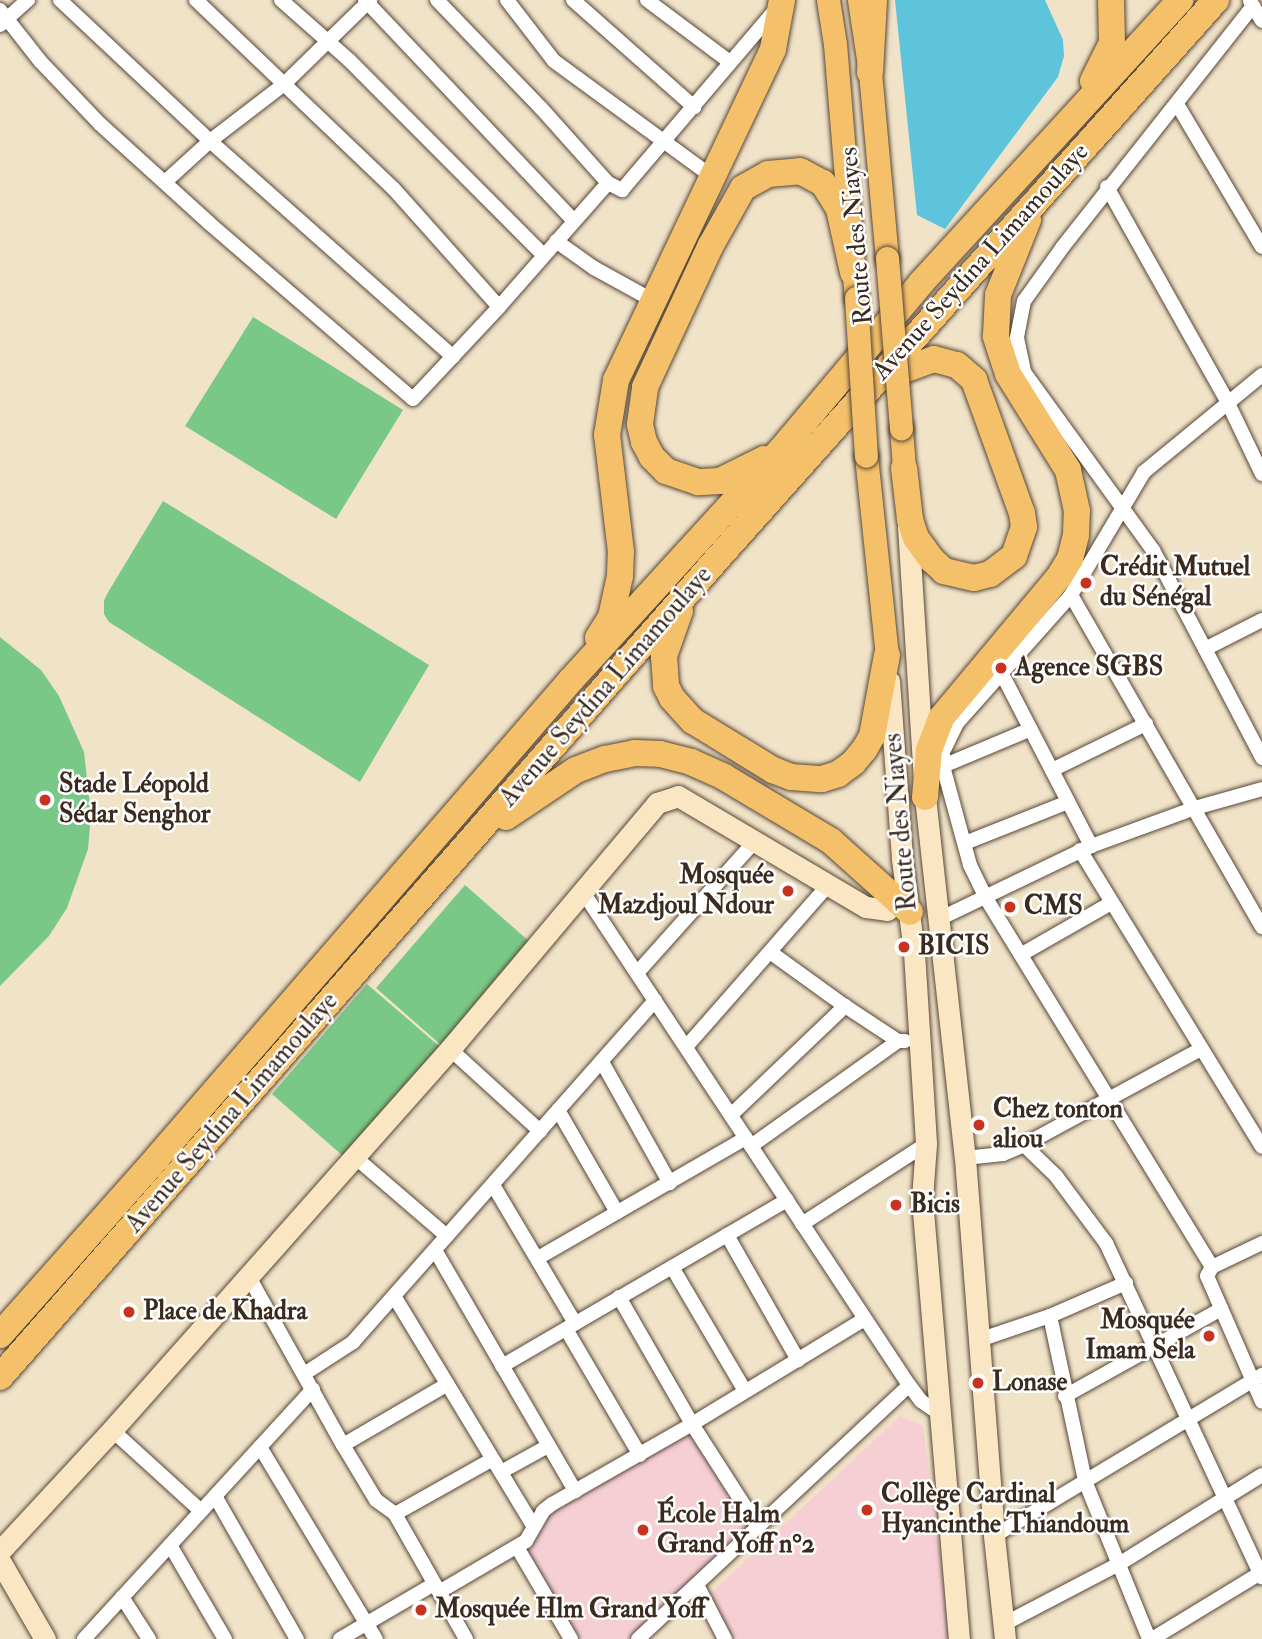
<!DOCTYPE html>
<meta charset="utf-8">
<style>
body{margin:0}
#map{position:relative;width:1262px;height:1639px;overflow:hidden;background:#f1e3c8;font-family:"IM FELL Double Pica",serif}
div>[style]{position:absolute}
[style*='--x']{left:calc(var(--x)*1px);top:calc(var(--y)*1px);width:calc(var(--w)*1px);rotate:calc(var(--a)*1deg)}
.built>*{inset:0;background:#f6cfd5}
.green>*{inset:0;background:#7ac888}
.water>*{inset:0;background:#5ec4dc}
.roads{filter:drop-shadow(0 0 2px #564638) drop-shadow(0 0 2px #564638)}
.street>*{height:14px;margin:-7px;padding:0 7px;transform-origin:7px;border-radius:7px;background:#fff}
.secondary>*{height:21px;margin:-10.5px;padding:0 10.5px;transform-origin:10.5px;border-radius:10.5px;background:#fbe6c3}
.primary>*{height:23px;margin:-11.5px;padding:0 11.5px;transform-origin:11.5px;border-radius:11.5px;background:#f4c16a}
.highway>*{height:26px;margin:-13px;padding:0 13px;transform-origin:13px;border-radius:13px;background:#f4c16a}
.bridges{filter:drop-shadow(0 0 2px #564638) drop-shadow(0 0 2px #564638)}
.primary-bridge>*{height:23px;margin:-11.5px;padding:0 11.5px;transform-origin:11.5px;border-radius:11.5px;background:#f4c16a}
.dots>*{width:19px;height:19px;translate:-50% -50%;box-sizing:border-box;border:4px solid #fff;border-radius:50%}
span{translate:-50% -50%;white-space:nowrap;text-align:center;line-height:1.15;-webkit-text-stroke:5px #fff;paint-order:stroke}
.street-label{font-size:26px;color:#3b2a1e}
.poi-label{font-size:26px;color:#3b2a1e;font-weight:700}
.left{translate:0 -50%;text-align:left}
.right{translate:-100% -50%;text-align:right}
</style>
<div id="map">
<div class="built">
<div style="clip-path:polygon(900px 1416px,923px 1426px,951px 1639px,734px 1639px,710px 1594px)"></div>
<div style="clip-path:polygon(690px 1429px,753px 1526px,632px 1639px,575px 1639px,522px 1548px,554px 1507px)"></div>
</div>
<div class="green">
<div style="clip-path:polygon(253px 317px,403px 410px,336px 519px,185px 426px)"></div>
<div style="clip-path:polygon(163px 501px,429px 665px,360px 782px,109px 622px,104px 614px,104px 600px,110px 589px)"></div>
<div style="clip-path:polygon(0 637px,41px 670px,59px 696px,84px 752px,91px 815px,88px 849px,67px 908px,49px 936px,0 986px)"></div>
<div style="clip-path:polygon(465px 885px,530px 942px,441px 1045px,376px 988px)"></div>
<div style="clip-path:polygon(367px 984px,439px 1046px,343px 1156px,272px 1094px)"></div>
</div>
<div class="water">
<div style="clip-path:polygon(895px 0,1045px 0,1063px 40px,1064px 56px,1058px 77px,945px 229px,917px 215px)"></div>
</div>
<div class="roads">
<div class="street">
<div style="--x:60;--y:0;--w:206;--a:43.2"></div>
<div style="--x:210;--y:141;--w:325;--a:41.6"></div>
<div style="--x:196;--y:0;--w:272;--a:43.7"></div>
<div style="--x:393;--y:188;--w:159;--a:48.3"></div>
<div style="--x:281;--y:0;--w:91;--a:41.4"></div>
<div style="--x:349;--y:60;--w:275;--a:45.1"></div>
<div style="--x:365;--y:0;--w:304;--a:46.6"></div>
<div style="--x:437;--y:0;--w:150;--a:46.1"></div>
<div style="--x:541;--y:108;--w:101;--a:48.2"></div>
<div style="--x:608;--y:183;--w:16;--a:27"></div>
<div style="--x:622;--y:190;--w:239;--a:-49.6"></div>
<div style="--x:507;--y:0;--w:77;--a:52.4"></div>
<div style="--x:554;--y:61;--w:195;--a:36.2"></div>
<div style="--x:573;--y:0;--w:162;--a:41.5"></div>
<div style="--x:647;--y:0;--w:104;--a:36.8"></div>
<div style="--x:1250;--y:1;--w:23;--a:59"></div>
<div style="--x:1253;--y:6;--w:308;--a:128.3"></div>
<div style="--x:1062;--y:248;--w:65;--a:125.6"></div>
<div style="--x:1024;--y:301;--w:38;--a:101"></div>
<div style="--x:1017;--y:338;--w:35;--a:78"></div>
<div style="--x:1024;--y:372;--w:220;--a:54.1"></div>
<div style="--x:1153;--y:550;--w:235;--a:62.3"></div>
<div style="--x:0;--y:10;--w:65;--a:51.9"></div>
<div style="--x:40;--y:61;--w:87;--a:46.4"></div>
<div style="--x:100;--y:124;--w:147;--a:42.2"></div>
<div style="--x:209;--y:223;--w:269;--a:40.8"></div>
<div style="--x:413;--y:399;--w:126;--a:-46.9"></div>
<div style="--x:499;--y:307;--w:165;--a:-48.7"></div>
<div style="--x:0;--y:25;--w:38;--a:-42"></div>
<div style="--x:1177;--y:104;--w:166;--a:59.3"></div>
<div style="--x:165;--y:182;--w:61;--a:-42.3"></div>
<div style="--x:210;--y:141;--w:92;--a:-37.5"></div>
<div style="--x:283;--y:85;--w:122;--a:-44.3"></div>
<div style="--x:1107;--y:187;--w:245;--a:60.7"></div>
<div style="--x:1227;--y:401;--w:81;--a:64.4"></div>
<div style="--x:556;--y:241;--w:47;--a:35.4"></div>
<div style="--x:594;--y:268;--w:66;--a:28.9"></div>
<div style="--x:1071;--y:595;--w:383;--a:60.1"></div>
<div style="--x:1205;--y:649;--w:64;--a:-27"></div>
<div style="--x:1002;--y:674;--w:194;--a:62.6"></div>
<div style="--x:943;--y:766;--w:95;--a:-22.8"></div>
<div style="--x:1052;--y:770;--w:105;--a:-26.1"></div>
<div style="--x:965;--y:843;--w:111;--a:-21.7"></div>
<div style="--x:1080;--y:850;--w:348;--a:58.5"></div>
<div style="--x:583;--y:892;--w:591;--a:56.53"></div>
<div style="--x:909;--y:1385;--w:20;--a:53"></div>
<div style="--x:921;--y:1401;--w:23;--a:34"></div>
<div style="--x:937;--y:920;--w:171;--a:-25.7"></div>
<div style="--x:1091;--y:846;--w:111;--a:-20.1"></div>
<div style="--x:1195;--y:808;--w:70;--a:-15.8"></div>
<div style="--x:770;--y:952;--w:92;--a:35.8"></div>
<div style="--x:845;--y:1006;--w:64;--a:33.4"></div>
<div style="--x:898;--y:1041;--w:7;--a:0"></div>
<div style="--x:1022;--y:954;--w:103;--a:-29.8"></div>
<div style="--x:637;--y:973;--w:178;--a:-48.2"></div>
<div style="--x:686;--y:1047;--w:218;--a:-48.7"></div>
<div style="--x:450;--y:1049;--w:122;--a:42.3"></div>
<div style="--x:602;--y:1062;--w:139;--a:60.7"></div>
<div style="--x:558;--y:1110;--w:118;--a:60"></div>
<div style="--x:731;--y:1115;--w:158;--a:-43.7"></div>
<div style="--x:1024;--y:1145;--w:45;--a:44.1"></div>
<div style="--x:1056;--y:1176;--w:84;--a:53.3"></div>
<div style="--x:1106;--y:1243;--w:369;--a:65"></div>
<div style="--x:751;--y:1146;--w:181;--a:-35.5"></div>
<div style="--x:355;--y:1157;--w:121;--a:40.7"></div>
<div style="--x:965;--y:1158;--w:38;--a:-6"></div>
<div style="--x:1003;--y:1154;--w:23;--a:-23"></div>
<div style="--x:1024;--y:1145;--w:201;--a:-28.5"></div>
<div style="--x:493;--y:1185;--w:161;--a:59.3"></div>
<div style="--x:802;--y:1224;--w:148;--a:-32.8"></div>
<div style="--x:727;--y:1235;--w:144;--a:60.4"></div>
<div style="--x:1262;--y:1243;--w:55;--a:154.4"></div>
<div style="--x:1212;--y:1267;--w:10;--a:119"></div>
<div style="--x:1207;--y:1276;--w:137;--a:66.4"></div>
<div style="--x:435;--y:1250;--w:279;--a:59.8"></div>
<div style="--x:538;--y:1258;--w:240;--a:-30"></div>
<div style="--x:672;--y:1267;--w:144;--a:59.5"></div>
<div style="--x:1212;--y:1267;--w:433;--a:-121.5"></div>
<div style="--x:986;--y:898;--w:37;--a:-116"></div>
<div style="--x:970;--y:865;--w:103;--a:-105.3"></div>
<div style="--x:943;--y:766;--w:14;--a:-90"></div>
<div style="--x:943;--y:752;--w:32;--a:-64"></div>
<div style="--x:957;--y:723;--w:171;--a:-48.3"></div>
<div style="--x:1071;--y:595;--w:143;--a:-59.3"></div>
<div style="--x:1144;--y:472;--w:153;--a:-39.4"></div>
<div style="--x:249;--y:1277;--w:193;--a:60.8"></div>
<div style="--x:343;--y:1445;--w:64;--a:59"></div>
<div style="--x:376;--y:1500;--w:24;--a:36"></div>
<div style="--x:395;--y:1514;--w:144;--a:60.4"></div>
<div style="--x:394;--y:1296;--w:270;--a:58.8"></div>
<div style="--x:619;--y:1297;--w:146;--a:60.1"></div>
<div style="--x:692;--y:1424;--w:122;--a:57.3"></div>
<div style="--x:1050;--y:1316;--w:169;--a:78"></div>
<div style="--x:1085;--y:1481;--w:170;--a:67.9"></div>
<div style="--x:566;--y:1329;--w:146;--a:59.6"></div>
<div style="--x:979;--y:1340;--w:75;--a:-18.7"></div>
<div style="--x:1050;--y:1316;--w:83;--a:-23.5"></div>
<div style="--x:502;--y:1366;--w:330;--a:-30.2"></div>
<div style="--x:304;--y:1374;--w:59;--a:-33.1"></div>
<div style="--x:353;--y:1342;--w:456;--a:-48.5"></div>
<div style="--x:1065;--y:1396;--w:179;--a:-29.1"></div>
<div style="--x:112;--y:1430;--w:120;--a:42.3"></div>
<div style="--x:343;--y:1445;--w:121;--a:-30.2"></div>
<div style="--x:260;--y:1447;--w:224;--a:58.9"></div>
<div style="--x:501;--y:1472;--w:54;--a:-29"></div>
<div style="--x:215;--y:1496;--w:165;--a:60.2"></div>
<div style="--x:395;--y:1514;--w:112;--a:-29.3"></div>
<div style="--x:994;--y:1536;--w:313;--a:-31"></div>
<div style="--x:170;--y:1545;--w:109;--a:59.7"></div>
<div style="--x:517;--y:1547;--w:107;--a:59.6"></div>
<div style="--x:697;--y:1585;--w:61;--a:62.6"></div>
<div style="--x:439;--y:1592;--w:101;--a:-30.4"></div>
<div style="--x:526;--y:1541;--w:34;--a:-60"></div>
<div style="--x:543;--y:1511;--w:11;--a:-38"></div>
<div style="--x:552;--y:1504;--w:161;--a:-29.7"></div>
<div style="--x:692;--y:1424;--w:202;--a:-31.3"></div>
<div style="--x:122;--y:1597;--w:50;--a:57.3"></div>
<div style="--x:1004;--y:1624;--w:130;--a:-27.6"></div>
<div style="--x:1119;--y:1564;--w:168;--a:-31.9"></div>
<div style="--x:84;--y:1639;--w:339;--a:-47.5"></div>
<div style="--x:340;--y:1639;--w:109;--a:-30.3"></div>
<div style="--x:638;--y:1639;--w:371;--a:-43.1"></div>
<div style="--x:1152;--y:1639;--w:129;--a:-31.3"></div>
</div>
<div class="secondary">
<div style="--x:908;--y:526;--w:272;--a:86.4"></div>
<div style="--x:925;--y:797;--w:363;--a:83.7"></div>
<div style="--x:965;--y:1158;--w:379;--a:85.6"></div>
<div style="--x:994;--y:1536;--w:104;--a:83.9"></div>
<div style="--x:889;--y:681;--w:178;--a:85.8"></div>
<div style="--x:902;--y:859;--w:94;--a:82.6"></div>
<div style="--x:914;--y:952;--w:192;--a:86.4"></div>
<div style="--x:926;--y:1144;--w:55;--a:94.2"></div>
<div style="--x:922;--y:1199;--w:442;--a:85.2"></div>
<div style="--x:0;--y:1551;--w:165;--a:-47.2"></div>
<div style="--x:112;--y:1430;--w:509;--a:-48.42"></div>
<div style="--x:450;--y:1049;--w:322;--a:-49.9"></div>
<div style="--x:657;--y:803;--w:22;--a:-18"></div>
<div style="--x:678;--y:796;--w:218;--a:30.6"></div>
<div style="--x:866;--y:907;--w:21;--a:8"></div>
<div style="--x:887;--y:910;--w:13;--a:-42"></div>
<div style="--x:0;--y:1561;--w:90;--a:60"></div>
</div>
<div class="primary">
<div style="--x:828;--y:0;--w:45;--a:81"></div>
<div style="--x:835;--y:44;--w:255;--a:85.3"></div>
<div style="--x:859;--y:0;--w:73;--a:81.3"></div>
<div style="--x:870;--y:72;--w:187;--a:84.8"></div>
<div style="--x:901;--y:428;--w:40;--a:85.7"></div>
<div style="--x:866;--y:456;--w:200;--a:84"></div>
</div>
<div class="highway">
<div style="--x:870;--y:72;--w:72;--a:-86.8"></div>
<div style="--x:1093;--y:81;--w:42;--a:-63.4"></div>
<div style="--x:1112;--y:43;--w:43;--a:-91.3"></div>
<div style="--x:882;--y:378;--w:55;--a:-20.1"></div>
<div style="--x:934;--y:359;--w:24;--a:15"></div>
<div style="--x:957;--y:365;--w:23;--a:41"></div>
<div style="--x:974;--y:380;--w:141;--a:70.2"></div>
<div style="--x:1022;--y:513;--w:14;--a:82"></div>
<div style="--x:1024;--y:527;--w:31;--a:109"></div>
<div style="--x:1014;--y:556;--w:30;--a:143"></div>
<div style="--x:990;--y:574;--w:16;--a:166"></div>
<div style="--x:974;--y:578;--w:31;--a:-167"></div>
<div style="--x:944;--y:571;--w:16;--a:-137"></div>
<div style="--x:932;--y:560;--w:27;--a:-126"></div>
<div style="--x:916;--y:538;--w:20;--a:-108"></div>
<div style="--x:910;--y:519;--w:51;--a:-96.7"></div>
<div style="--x:764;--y:459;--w:49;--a:153.4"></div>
<div style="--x:720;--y:481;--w:22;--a:177"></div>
<div style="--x:698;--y:482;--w:34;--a:-161"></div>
<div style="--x:666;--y:471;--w:20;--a:-135"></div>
<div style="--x:652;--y:457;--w:17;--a:-118"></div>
<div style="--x:644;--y:442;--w:18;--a:-103"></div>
<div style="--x:640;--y:424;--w:37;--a:-82"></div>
<div style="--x:645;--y:387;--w:157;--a:-65.1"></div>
<div style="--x:711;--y:245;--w:65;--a:-60.7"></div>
<div style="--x:743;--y:188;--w:29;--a:-29"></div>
<div style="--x:768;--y:174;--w:32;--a:-5"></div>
<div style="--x:800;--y:171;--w:26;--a:28"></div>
<div style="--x:823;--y:183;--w:31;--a:58"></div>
<div style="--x:839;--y:209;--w:65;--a:77.5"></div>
<div style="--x:680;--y:611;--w:48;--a:109.6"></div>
<div style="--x:664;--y:656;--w:30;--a:86"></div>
<div style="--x:666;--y:686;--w:13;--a:63"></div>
<div style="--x:672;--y:698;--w:31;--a:48"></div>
<div style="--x:693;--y:721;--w:94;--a:31.5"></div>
<div style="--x:773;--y:770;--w:19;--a:21"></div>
<div style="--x:791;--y:777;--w:31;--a:4"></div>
<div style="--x:822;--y:779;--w:17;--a:-17"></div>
<div style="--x:838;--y:774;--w:19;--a:-36"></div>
<div style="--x:853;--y:763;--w:17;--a:-50"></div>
<div style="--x:864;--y:750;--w:16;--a:-60"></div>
<div style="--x:872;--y:736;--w:82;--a:-79.5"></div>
<div style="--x:598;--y:638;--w:25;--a:-58"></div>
<div style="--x:611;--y:617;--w:42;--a:-77.6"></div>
<div style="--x:620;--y:576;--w:24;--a:-88"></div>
<div style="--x:621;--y:552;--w:118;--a:-96.8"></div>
<div style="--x:607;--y:435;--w:56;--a:-80.7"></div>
<div style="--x:616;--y:380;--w:366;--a:-64.6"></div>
<div style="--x:773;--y:49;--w:50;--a:-79.6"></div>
<div style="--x:925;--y:797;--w:47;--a:-85.1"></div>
<div style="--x:929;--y:750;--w:34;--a:-69"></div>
<div style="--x:941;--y:718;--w:184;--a:-50.1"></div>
<div style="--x:1059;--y:577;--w:21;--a:-59"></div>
<div style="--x:1070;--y:559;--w:25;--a:-76"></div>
<div style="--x:1076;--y:535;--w:24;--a:-88"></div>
<div style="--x:1077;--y:511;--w:42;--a:-102.4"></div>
<div style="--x:1068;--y:470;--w:113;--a:-122"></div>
<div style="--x:1008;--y:374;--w:40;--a:-108"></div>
<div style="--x:996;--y:336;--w:41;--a:-87.2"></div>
<div style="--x:998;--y:295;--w:81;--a:-68.2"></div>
<div style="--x:506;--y:817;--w:84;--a:-33.9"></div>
<div style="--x:576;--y:770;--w:31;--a:-21"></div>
<div style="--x:605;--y:759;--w:31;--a:-11"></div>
<div style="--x:635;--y:753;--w:25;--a:2"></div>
<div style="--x:660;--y:754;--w:32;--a:14"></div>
<div style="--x:691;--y:762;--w:36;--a:24"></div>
<div style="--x:724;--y:777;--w:125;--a:30.9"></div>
<div style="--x:831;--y:841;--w:106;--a:41.9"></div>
<div style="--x:0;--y:1335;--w:237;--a:-48.4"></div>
<div style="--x:157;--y:1158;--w:632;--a:-49.1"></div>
<div style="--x:571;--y:680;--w:311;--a:-47.6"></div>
<div style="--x:781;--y:450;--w:218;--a:-50"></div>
<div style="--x:921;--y:283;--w:384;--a:-47.5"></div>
<div style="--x:0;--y:1377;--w:1101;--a:-48.76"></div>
<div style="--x:726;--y:549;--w:736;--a:-48.25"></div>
</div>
</div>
<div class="bridges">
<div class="primary-bridge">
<div style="--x:887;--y:258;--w:171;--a:85.3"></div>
<div style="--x:856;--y:298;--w:158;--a:86.4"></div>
</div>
</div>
<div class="dots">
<div style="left:1086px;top:583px;background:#c8321e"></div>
<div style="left:1001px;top:668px;background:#c8321e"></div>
<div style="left:45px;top:800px;background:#c8321e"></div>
<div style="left:788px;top:891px;background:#c8321e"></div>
<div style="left:1010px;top:907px;background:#c8321e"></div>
<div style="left:904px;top:947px;background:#c8321e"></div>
<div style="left:979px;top:1125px;background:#c8321e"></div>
<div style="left:896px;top:1205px;background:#c8321e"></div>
<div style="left:129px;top:1312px;background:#c8321e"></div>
<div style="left:1209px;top:1336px;background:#c8321e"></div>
<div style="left:978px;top:1383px;background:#c8321e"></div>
<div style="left:867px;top:1510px;background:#c8321e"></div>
<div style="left:643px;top:1530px;background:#c8321e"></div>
<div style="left:421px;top:1610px;background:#c8321e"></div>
</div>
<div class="street-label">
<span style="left:857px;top:236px;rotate:-95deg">Route des Niayes</span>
<span style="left:981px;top:262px;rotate:-48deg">Avenue Seydina Limamoulaye</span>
<span style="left:606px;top:687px;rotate:-49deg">Avenue Seydina Limamoulaye</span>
<span style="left:901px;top:822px;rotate:-95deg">Route des Niayes</span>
<span style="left:232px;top:1113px;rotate:-49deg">Avenue Seydina Limamoulaye</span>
</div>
<div class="poi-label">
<span class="left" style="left:1100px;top:583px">Crédit Mutuel<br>du Sénégal</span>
<span class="left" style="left:1015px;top:668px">Agence SGBS</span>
<span class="left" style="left:59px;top:800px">Stade Léopold<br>Sédar Senghor</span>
<span class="right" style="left:774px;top:891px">Mosquée<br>Mazdjoul Ndour</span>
<span class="left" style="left:1024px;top:907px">CMS</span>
<span class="left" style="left:918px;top:947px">BICIS</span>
<span class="left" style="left:993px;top:1125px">Chez tonton<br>aliou</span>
<span class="left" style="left:910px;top:1205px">Bicis</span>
<span class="left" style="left:143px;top:1312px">Place de Khadra</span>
<span class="right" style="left:1195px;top:1336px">Mosquée<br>Imam Sela</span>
<span class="left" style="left:992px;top:1383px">Lonase</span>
<span class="left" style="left:881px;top:1510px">Collège Cardinal<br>Hyancinthe Thiandoum</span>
<span class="left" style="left:657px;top:1530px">École Halm<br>Grand Yoff n°2</span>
<span class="left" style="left:435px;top:1610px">Mosquée Hlm Grand Yoff</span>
</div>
</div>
